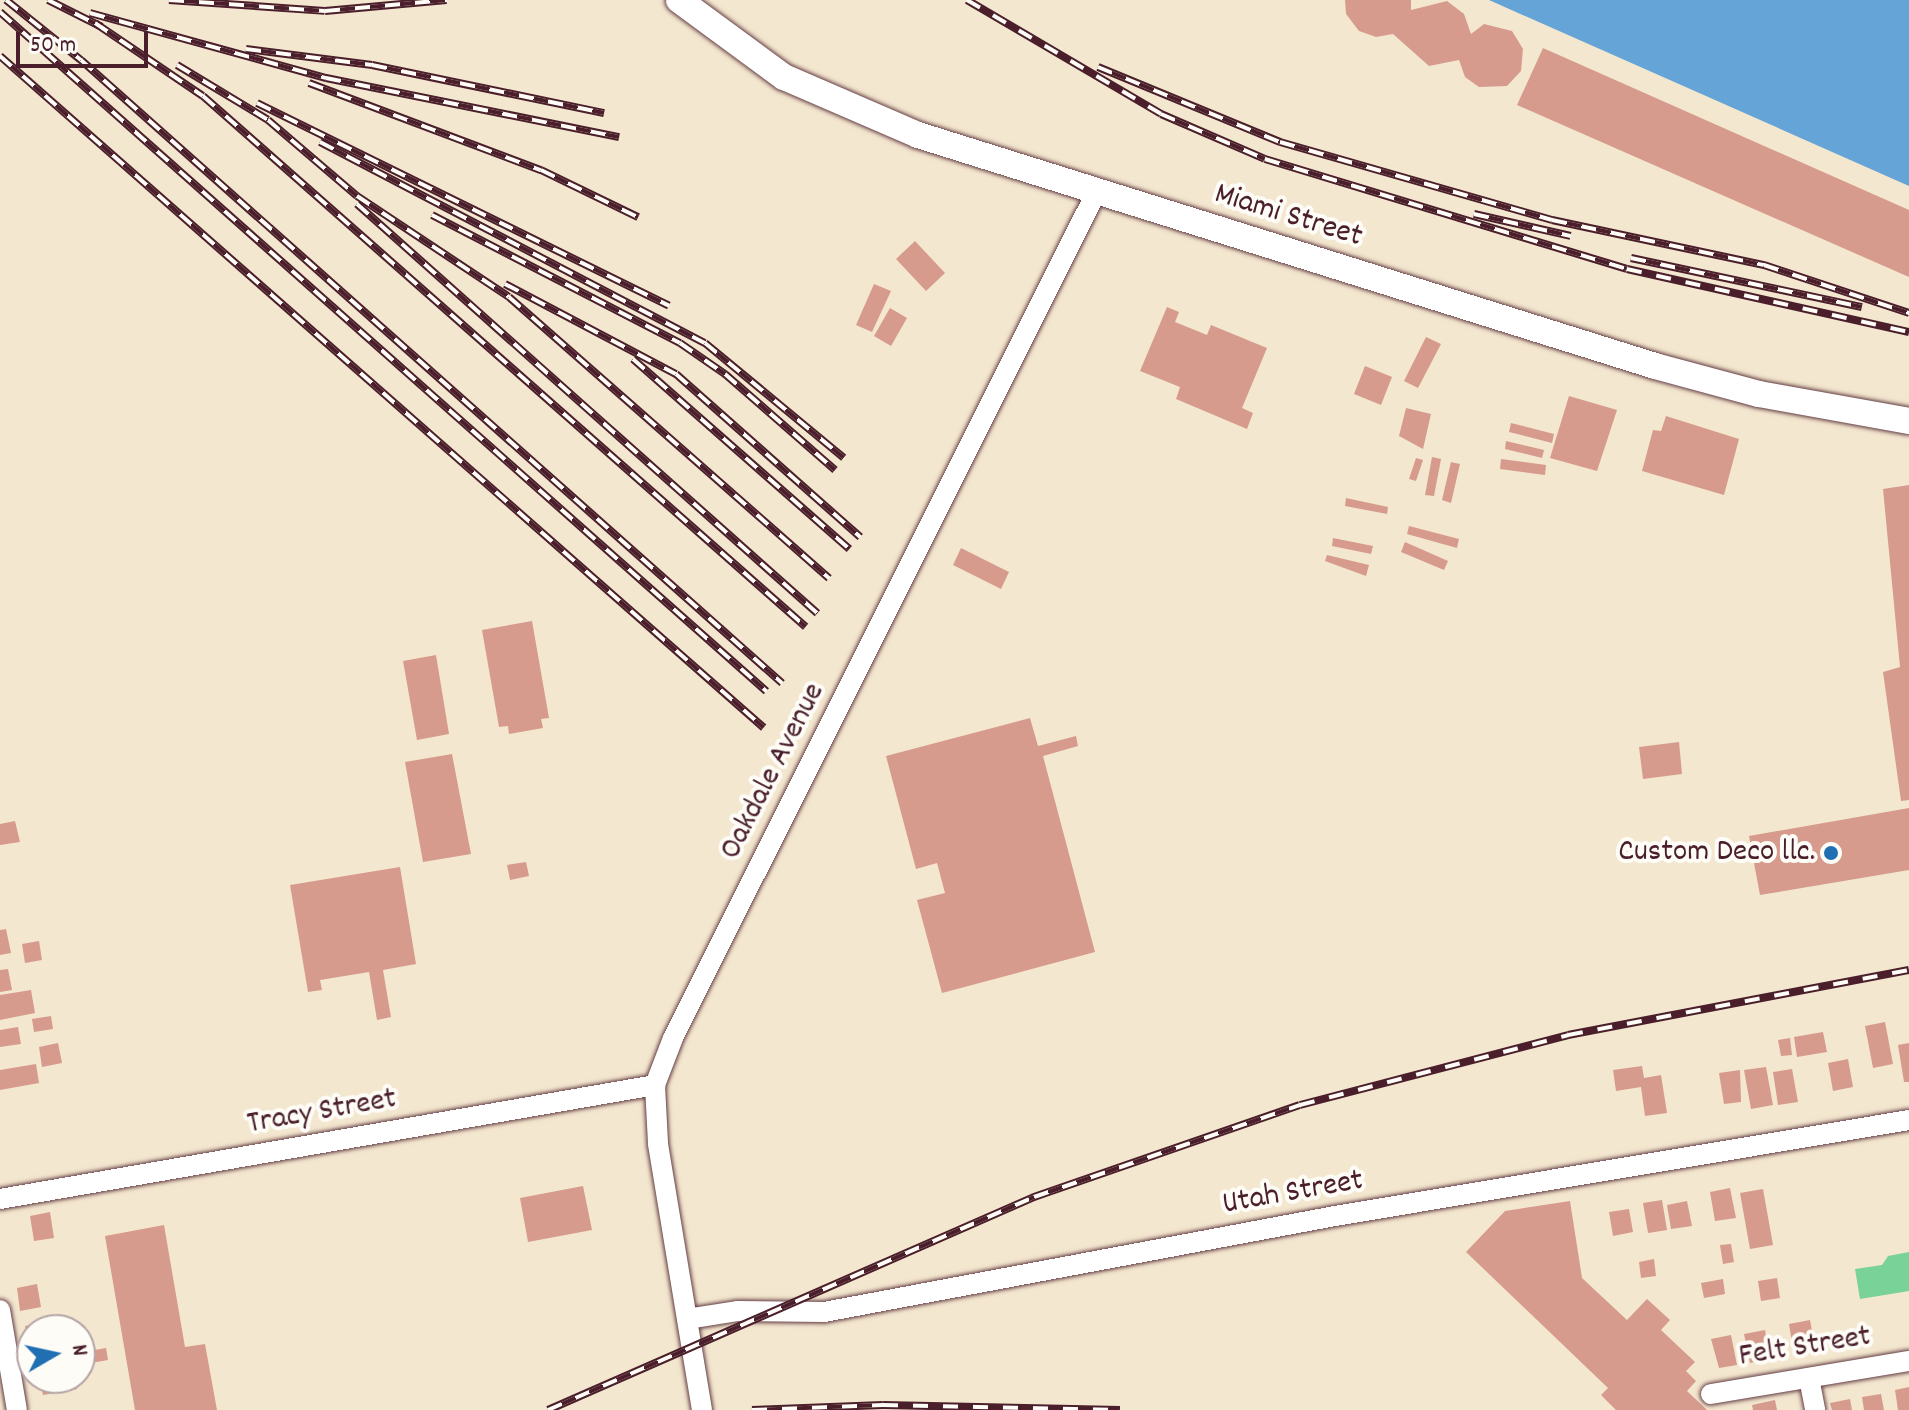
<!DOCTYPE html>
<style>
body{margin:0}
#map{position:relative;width:1909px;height:1410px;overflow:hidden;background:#f4e7cf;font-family:Dekko,sans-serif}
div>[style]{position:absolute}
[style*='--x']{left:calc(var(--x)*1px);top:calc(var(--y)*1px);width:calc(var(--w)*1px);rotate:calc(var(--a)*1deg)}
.green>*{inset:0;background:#79d298}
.water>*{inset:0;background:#64a4d7}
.building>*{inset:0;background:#d69b8c}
.roads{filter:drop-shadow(0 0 2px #643d44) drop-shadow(0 0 2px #643d44)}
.minor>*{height:20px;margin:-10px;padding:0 10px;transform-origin:10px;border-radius:10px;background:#fff}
.major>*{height:26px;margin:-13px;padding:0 13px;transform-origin:13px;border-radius:13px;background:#fff}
.rail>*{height:8px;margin-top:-4px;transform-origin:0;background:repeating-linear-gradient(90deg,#fdfcf7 0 15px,#4a1f2b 0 30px);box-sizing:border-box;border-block:2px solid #4a1f2b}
.dots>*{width:22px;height:22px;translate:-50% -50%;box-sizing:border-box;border:4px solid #fdfcf7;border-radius:50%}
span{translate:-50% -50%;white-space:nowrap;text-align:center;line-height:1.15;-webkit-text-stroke:8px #fdfcf7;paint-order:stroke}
.street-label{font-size:32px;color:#4a1f2b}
.poi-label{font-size:32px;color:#4a1f2b}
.right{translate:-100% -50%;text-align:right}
.north{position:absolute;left:16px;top:1314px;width:80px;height:80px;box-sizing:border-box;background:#fdfcf7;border:2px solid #b5a4a5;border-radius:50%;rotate:81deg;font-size:22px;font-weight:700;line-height:32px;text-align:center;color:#4a1f2b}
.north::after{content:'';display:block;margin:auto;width:28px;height:36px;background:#1f6fb2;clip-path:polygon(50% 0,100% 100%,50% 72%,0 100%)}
.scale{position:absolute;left:16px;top:32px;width:132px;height:36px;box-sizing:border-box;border:4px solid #4a1f2b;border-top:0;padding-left:10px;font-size:24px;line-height:28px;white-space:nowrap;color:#4a1f2b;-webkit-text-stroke:6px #fdfcf7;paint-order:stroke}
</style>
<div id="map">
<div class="green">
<div style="clip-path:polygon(1909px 1252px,1909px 1291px,1860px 1299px,1855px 1269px,1882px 1265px,1888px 1256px)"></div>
</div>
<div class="water">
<div style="clip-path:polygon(1489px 0,1909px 0,1909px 186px)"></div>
</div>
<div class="building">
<div style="clip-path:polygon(1345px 0,1411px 0,1411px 10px,1447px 1px,1464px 14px,1471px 34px,1484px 24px,1512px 31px,1523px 49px,1521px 71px,1507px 86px,1479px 87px,1465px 77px,1459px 60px,1429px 66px,1393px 34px,1376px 37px,1359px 31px,1346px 14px)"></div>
<div style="clip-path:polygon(1543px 48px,1909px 210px,1909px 277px,1517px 105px)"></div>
<div style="clip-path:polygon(915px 241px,945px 273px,926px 291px,896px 259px)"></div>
<div style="clip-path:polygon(874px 284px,891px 291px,872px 332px,856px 325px)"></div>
<div style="clip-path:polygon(1167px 307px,1179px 312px,1175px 322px,1207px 335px,1211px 325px,1267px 348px,1242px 408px,1253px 413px,1247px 429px,1176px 399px,1180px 387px,1140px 371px)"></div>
<div style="clip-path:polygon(890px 308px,907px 318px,891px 346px,874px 336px)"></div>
<div style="clip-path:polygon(1426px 337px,1441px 344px,1418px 388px,1404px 381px)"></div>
<div style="clip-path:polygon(1365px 366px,1392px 377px,1381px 405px,1354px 394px)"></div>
<div style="clip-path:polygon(1569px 396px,1617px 410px,1597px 471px,1550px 458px)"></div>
<div style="clip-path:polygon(1406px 408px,1431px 414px,1423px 449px,1399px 436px)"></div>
<div style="clip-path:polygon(1666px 416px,1739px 439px,1724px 495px,1642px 471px,1653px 430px,1661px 431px)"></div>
<div style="clip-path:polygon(1511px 423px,1554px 434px,1552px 443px,1509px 432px)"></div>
<div style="clip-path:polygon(1506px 441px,1544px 450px,1542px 458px,1505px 449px)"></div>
<div style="clip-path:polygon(1432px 457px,1441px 459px,1434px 496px,1425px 495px)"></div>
<div style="clip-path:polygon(1416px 458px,1423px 460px,1416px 481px,1409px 479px)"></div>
<div style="clip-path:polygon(1501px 459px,1546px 465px,1545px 475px,1500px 469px)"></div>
<div style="clip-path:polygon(1451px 462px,1460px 464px,1451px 503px,1442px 500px)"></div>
<div style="clip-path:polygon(1909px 485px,1909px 800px,1901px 801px,1883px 672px,1900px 667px,1883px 489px)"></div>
<div style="clip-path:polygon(1346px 498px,1388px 507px,1387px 514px,1345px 506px)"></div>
<div style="clip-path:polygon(1409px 526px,1459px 539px,1457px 548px,1407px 534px)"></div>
<div style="clip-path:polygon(1333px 538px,1373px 546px,1371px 554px,1332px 546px)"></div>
<div style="clip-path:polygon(1405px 542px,1448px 561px,1444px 570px,1401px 552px)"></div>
<div style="clip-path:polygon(961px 548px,1009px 572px,1001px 589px,953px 565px)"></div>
<div style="clip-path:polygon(1327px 555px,1369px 565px,1366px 576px,1325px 561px)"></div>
<div style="clip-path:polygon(532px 621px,549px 718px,541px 719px,543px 728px,509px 734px,508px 726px,499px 727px,482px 630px)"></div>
<div style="clip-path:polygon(436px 655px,449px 734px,417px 740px,403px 661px)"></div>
<div style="clip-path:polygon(1030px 718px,1038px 746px,1076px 736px,1078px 746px,1043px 756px,1095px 952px,942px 993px,917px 900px,945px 893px,937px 863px,916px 869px,886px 756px)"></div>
<div style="clip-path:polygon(1679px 742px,1682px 774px,1643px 779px,1639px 747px)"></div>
<div style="clip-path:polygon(452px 754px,471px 854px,423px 862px,405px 762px)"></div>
<div style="clip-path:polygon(1909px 808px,1909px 870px,1760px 895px,1749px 836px)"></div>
<div style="clip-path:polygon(15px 821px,20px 842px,0 845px,0 824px)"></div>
<div style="clip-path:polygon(526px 862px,529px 876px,510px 880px,507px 865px)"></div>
<div style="clip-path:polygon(400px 867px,416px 964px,383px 970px,391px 1017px,377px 1020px,369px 972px,320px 980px,322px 990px,308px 992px,290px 885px)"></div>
<div style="clip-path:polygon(6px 929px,11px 953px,0 955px,0 930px)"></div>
<div style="clip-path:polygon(39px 941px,42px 960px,25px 963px,22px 944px)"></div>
<div style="clip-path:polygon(8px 969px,12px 990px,0 992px,0 970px)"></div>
<div style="clip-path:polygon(31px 990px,35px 1013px,0 1020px,0 995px)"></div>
<div style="clip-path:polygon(51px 1016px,53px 1029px,34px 1032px,32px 1019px)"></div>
<div style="clip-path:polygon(1885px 1022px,1893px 1064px,1873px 1068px,1865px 1026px)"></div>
<div style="clip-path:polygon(18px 1027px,21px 1044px,0 1047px,0 1030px)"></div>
<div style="clip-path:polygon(1823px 1032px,1827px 1052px,1797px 1057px,1794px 1037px)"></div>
<div style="clip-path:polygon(1790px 1038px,1792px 1055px,1781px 1056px,1778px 1040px)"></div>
<div style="clip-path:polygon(58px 1043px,62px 1063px,42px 1067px,39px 1047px)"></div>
<div style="clip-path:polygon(1909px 1043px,1909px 1082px,1904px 1082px,1898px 1045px)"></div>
<div style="clip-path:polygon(1848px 1059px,1853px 1087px,1833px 1091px,1828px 1063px)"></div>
<div style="clip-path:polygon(36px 1064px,39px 1083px,0 1090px,0 1070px)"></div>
<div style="clip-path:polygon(1642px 1066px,1644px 1078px,1661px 1075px,1667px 1113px,1645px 1116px,1641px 1087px,1616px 1091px,1613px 1070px)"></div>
<div style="clip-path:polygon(1766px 1067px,1773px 1105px,1751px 1109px,1744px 1070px)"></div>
<div style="clip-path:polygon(1792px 1069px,1798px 1102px,1778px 1105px,1773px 1072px)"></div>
<div style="clip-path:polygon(1740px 1070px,1741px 1102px,1724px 1104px,1719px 1073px)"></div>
<div style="clip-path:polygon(583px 1186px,592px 1230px,528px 1242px,520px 1198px)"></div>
<div style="clip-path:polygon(1730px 1188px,1736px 1218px,1715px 1221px,1710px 1192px)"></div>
<div style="clip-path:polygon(1763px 1189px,1773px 1245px,1750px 1249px,1740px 1193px)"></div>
<div style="clip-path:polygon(1662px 1200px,1667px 1230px,1648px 1233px,1643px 1203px)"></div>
<div style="clip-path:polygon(1570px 1201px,1582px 1278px,1627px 1320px,1647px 1299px,1670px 1320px,1661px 1330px,1695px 1362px,1686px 1371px,1696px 1381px,1687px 1391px,1707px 1410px,1616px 1410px,1601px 1395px,1608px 1388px,1466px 1252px,1505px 1211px)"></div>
<div style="clip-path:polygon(1687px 1201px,1692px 1226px,1671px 1229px,1667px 1205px)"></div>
<div style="clip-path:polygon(1629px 1209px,1633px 1232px,1613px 1236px,1609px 1212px)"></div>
<div style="clip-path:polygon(50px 1212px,54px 1238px,34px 1241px,30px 1216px)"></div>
<div style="clip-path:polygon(164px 1225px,185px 1347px,205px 1344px,217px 1410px,135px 1410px,105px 1236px)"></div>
<div style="clip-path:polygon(1731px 1244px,1734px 1262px,1723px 1264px,1720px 1245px)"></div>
<div style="clip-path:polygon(1654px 1259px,1656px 1276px,1641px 1278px,1639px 1262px)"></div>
<div style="clip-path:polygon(1777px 1278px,1780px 1298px,1761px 1301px,1758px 1281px)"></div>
<div style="clip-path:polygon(1723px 1279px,1725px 1294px,1704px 1298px,1701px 1283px)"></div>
<div style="clip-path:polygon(37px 1284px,41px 1307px,20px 1311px,17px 1288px)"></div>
<div style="clip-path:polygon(61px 1320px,63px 1330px,32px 1330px,29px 1345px,25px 1326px)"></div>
<div style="clip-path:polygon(1810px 1320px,1816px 1352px,1794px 1355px,1789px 1324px)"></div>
<div style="clip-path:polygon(1765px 1330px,1770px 1359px,1750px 1363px,1744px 1334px)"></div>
<div style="clip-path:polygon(1731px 1335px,1737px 1365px,1719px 1368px,1711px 1339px)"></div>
<div style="clip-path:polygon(106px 1348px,108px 1360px,91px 1363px,89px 1351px)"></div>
<div style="clip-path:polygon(40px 1378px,74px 1378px,77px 1389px,43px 1395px)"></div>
<div style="clip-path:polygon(1909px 1387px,1909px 1410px,1898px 1410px,1895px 1390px)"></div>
<div style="clip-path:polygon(1881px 1394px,1884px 1410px,1864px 1410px,1862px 1397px)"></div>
<div style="clip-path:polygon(1850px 1399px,1852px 1410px,1832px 1410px,1830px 1403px)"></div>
<div style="clip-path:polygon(1775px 1400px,1777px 1410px,1753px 1410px,1752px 1405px)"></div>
</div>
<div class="roads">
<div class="minor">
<div style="--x:0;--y:1199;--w:665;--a:-9.87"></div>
<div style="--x:0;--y:1310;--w:101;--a:80.4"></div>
<div style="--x:687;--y:1319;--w:52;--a:-8.9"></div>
<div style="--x:738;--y:1311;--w:86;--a:0.7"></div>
<div style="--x:824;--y:1312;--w:520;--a:-10.64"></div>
<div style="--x:1335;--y:1216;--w:582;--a:-9.49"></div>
<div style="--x:1809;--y:1378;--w:33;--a:79"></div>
<div style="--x:1711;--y:1394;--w:201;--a:-9.5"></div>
<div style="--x:702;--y:1410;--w:271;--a:-99.4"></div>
<div style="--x:658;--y:1143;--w:58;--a:-93"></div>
<div style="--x:655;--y:1085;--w:50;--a:-69"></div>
<div style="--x:673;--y:1038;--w:945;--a:-63.41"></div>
</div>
<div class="major">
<div style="--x:679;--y:0;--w:130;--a:36.3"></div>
<div style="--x:784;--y:77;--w:146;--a:23.4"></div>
<div style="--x:918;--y:135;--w:772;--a:17.4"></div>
<div style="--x:1655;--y:366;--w:108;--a:15.1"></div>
<div style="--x:1759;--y:394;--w:152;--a:10.2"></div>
</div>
</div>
<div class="rail">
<div style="--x:6;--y:0;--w:96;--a:38.7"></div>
<div style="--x:81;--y:60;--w:938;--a:41.63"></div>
<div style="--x:48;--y:0;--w:60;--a:26.6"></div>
<div style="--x:169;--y:0;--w:156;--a:4"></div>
<div style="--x:325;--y:11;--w:122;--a:-5.2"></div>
<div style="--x:967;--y:0;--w:225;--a:30.4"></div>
<div style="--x:1161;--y:114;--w:113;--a:23.4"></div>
<div style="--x:1265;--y:159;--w:378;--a:16.9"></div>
<div style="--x:1627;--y:269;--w:289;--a:12.6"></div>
<div style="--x:0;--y:12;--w:1024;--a:41.55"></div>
<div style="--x:90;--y:13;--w:245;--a:15.4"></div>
<div style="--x:326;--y:78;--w:299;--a:11.4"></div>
<div style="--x:95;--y:23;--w:130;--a:34.1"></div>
<div style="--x:203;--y:96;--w:803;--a:41.37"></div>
<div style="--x:246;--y:49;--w:127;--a:7.2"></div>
<div style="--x:372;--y:65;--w:237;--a:11.7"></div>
<div style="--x:0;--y:56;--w:1017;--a:41.33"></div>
<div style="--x:177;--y:65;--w:106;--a:31.1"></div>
<div style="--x:268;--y:120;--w:117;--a:40.5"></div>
<div style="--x:357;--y:196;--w:182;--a:33.6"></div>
<div style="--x:509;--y:297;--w:426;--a:41.3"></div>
<div style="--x:1098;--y:67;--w:197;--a:22.4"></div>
<div style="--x:1280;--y:142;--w:283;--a:16"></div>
<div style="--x:1552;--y:220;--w:217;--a:12"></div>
<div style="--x:1764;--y:265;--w:153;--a:18.3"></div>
<div style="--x:309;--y:83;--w:248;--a:20.6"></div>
<div style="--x:541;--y:170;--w:108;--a:25.9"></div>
<div style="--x:257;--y:103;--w:459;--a:26.2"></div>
<div style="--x:320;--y:142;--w:434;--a:27.6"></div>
<div style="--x:705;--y:343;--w:180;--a:39.6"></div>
<div style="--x:357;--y:204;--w:616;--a:41.64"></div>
<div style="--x:1474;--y:214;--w:99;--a:12.8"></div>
<div style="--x:432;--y:215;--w:279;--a:27.3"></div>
<div style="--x:680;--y:343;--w:55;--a:34.6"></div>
<div style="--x:725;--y:374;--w:146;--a:41.1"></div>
<div style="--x:1631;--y:258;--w:236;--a:12"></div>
<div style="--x:505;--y:284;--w:193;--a:27.8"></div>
<div style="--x:676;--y:374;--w:246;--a:41.5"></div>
<div style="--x:633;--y:359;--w:288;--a:41.3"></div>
<div style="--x:548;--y:1410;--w:531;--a:-23.67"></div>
<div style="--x:1034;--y:1197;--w:281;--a:-19.1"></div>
<div style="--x:1300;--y:1105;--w:277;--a:-14.6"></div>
<div style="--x:1568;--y:1035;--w:347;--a:-10.8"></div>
<div style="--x:752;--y:1410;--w:131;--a:-2.2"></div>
<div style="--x:883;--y:1405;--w:237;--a:1.2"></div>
</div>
<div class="dots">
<div style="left:1831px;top:853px;background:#1f6fb2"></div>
</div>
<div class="street-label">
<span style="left:1288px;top:217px;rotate:17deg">Miami Street</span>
<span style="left:774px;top:772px;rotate:-63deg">Oakdale Avenue</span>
<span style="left:322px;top:1113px;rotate:-10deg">Tracy Street</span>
<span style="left:1293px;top:1194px;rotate:-10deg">Utah Street</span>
<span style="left:1805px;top:1348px;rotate:-9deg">Felt Street</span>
</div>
<div class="poi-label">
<span class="right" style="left:1815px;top:853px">Custom Deco llc.</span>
</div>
<div class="north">N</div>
<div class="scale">50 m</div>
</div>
